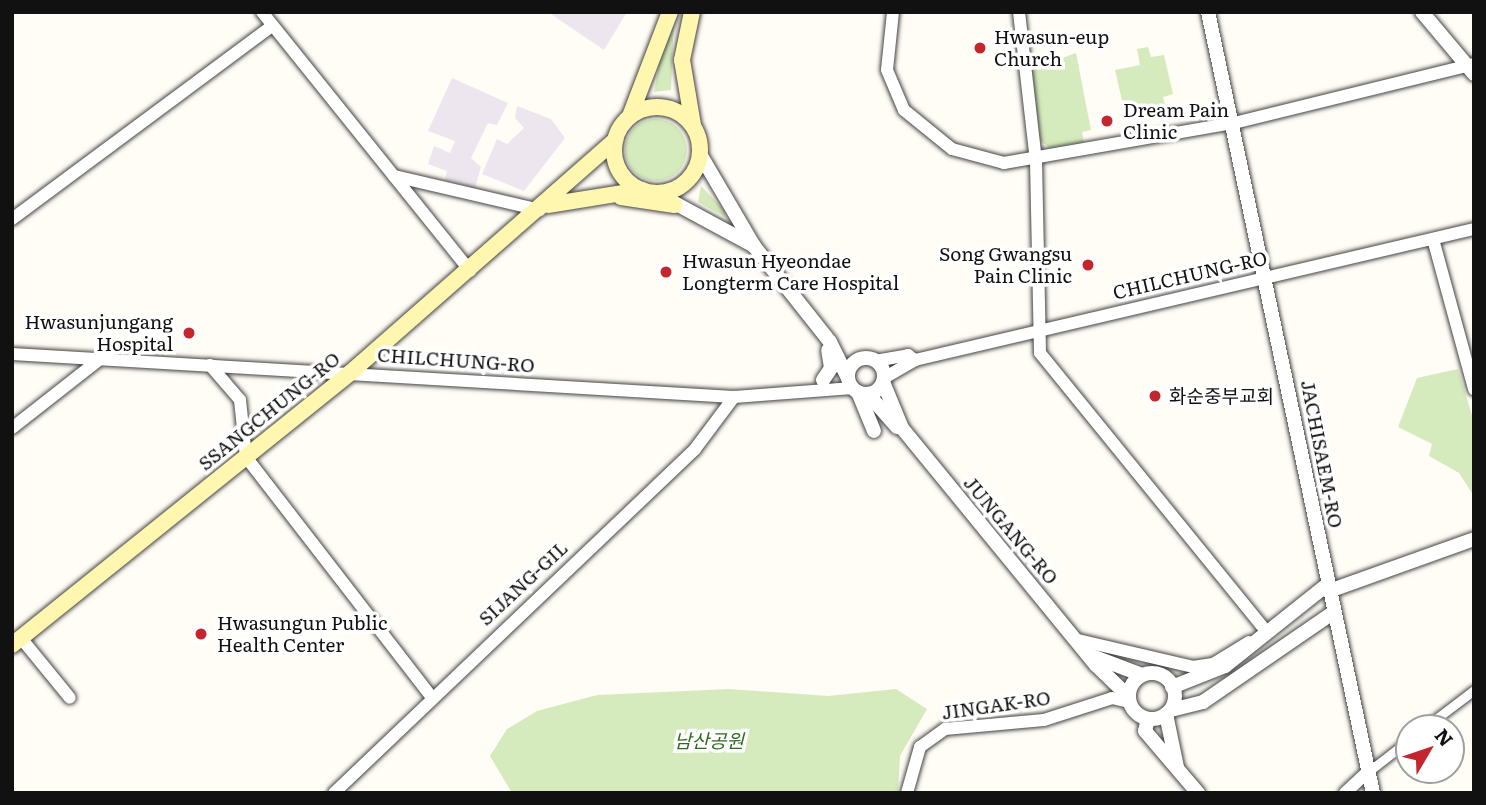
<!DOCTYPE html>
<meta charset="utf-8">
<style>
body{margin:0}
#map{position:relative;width:1486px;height:805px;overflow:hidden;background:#fffdf5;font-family:Literata,"Noto Sans KR",serif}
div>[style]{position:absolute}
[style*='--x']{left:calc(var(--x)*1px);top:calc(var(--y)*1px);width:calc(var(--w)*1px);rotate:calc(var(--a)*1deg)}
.industrial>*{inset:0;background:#eee6ef}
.green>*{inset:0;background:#d5ebbd}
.round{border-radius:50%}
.roads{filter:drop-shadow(0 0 2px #444) drop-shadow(0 0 2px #444)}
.pedestrian>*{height:9px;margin:-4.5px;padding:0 4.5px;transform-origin:4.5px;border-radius:4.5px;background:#fff}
.minor>*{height:12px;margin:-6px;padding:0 6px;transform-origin:6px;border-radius:6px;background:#fff}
.tertiary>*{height:14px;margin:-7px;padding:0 7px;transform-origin:7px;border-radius:7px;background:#fff}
.tertiary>.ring{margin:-7px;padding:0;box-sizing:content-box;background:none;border:14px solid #fff;border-radius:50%}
.secondary>*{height:16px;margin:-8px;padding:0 8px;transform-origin:8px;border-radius:8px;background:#fff6b0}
.secondary>.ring{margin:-8px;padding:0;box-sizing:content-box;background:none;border:16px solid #fff6b0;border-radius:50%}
.dots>*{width:19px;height:19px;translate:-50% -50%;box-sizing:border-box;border:4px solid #fff;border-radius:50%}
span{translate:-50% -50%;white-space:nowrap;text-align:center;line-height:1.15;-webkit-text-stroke:7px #fff;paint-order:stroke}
.poi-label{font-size:19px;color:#111}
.left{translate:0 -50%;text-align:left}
.right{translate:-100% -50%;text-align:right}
.street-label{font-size:19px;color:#111}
.park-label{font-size:19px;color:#2f6b1f;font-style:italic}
.frame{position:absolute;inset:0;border:14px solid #111;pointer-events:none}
.north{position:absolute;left:1395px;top:714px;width:70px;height:70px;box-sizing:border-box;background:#fff;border:2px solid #a0a0a0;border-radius:50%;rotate:51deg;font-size:19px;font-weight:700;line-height:28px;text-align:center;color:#111}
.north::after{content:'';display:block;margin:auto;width:24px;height:32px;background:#c4262e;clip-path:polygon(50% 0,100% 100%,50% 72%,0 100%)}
</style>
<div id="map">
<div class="industrial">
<div style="clip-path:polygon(548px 12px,627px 12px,604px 50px)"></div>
<div style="clip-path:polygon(452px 78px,508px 103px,497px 125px,488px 123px,471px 158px,481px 167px,475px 188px,445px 180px,447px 171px,428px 164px,434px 146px,450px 153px,455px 141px,428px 131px)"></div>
<div style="clip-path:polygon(517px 106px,551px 119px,565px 138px,524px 191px,482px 174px,497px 139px,507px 144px,524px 128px,515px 118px)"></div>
</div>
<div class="green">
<div style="clip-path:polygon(674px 17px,671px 90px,654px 92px,663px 42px)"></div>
<div style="clip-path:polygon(1148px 47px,1151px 57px,1164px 55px,1173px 94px,1163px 97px,1165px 105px,1124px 109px,1115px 70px,1140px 65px,1137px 49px)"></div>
<div style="clip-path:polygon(1076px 53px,1091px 130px,1082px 132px,1084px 143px,1051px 149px,1039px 140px,1029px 70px)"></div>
<div class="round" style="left:625px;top:119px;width:62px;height:62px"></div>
<div style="clip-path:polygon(701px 186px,725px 211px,725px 217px,698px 202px)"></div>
<div style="clip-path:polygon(1458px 369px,1474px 422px,1472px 493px,1459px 473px,1429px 456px,1432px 444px,1398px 427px,1417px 378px)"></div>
<div style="clip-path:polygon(729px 689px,828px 696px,896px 689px,927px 709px,900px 756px,898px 793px,512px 793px,490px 756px,507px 729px,537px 711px,597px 695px)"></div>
</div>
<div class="roads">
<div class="pedestrian">
<div style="--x:1424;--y:728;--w:63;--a:-37.2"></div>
<div style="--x:1369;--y:771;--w:51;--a:-37.8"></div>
</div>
<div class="minor">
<div style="--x:262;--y:12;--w:332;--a:51.2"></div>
<div style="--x:893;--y:12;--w:58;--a:95.9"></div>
<div style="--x:887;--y:70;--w:43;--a:67"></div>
<div style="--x:904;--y:110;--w:62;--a:39.1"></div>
<div style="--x:952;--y:149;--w:54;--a:15.1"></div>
<div style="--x:1004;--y:163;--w:233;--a:-9.9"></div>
<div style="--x:1234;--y:123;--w:247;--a:-13.8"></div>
<div style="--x:1019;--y:12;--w:150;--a:83.5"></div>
<div style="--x:1036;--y:161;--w:192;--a:88.8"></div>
<div style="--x:1040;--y:353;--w:357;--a:50.9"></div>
<div style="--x:394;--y:176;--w:150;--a:13.1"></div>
<div style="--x:12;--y:219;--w:324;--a:-36.6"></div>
<div style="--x:1433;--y:239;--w:156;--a:74.7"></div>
<div style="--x:12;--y:354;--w:723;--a:3.41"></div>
<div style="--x:734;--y:397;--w:119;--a:-4.3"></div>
<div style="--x:915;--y:360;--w:574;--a:-13.19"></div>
<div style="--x:875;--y:361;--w:34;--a:-10"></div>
<div style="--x:908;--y:355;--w:9;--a:36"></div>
<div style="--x:210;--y:365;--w:46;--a:49.4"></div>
<div style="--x:240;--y:400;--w:57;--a:84"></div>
<div style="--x:246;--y:457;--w:302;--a:52.3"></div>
<div style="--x:884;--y:378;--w:36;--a:-30"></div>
<div style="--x:12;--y:428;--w:112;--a:-38.1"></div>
<div style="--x:21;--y:638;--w:77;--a:50.8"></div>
<div style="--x:1078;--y:640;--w:118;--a:13.2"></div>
<div style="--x:1193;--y:667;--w:20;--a:-9"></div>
<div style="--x:1213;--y:664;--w:42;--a:-31.4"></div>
<div style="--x:334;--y:793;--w:499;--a:-43.6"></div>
<div style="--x:695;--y:449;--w:65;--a:-53.1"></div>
<div style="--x:907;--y:793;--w:48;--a:-74.2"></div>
<div style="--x:920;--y:747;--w:31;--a:-36"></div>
<div style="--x:945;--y:729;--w:99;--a:-5.2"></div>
<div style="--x:1044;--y:720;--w:71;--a:-17.9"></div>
<div style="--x:1112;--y:698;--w:17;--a:13"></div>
<div style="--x:1345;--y:793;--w:33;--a:-43"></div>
</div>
<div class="tertiary">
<div style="--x:1208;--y:12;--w:798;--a:78.07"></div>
<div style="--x:1422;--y:12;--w:81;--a:50"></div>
<div style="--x:700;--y:154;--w:107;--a:59.6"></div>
<div style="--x:754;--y:246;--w:122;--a:51.6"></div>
<div style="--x:830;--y:342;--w:40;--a:63.4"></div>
<div style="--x:656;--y:193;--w:111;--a:28.4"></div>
<div class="ring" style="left:848px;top:358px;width:22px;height:22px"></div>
<div style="--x:823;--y:380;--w:14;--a:-56"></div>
<div style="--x:831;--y:368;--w:18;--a:-99"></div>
<div style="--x:883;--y:382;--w:50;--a:67.6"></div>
<div style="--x:902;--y:428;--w:306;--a:50.7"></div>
<div style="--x:1096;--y:665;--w:45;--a:44.1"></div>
<div style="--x:858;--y:392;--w:42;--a:67.7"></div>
<div style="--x:868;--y:394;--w:44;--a:48.7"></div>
<div style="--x:1329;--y:591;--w:154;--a:-19.7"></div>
<div style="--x:1092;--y:656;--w:53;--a:20.8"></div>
<div class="ring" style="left:1129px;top:673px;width:32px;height:32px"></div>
<div style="--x:1172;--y:687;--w:57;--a:-21.6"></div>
<div style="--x:1225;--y:666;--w:132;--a:-38.5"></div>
<div style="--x:1171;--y:710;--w:33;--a:-14"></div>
<div style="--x:1203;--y:702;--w:159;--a:-34.5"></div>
<div style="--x:1166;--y:714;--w:54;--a:78.3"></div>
<div style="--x:1148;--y:719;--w:12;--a:104"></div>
<div style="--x:1145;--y:731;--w:82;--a:49.5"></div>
</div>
<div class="secondary">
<div style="--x:692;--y:12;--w:49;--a:101.8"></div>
<div style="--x:682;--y:60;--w:66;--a:80.4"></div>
<div class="ring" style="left:614px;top:107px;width:70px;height:70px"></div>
<div style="--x:630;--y:116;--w:111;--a:-69"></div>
<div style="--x:621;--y:197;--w:54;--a:8.6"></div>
<div style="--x:548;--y:205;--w:95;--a:-9.1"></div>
<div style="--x:12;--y:645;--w:434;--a:-38.8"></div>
<div style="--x:350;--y:373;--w:353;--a:-41.3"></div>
</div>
</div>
<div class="dots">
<div style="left:980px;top:48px;background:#c4262e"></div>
<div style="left:1107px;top:121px;background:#c4262e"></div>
<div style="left:1088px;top:265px;background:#c4262e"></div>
<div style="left:666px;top:272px;background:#c4262e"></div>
<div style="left:189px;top:333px;background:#c4262e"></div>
<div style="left:1155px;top:396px;background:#c4262e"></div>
<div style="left:201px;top:634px;background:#c4262e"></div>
</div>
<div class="poi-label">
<span class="left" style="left:994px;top:48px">Hwasun-eup<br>Church</span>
<span class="left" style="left:1123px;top:121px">Dream Pain<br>Clinic</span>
<span class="right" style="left:1072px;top:265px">Song Gwangsu<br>Pain Clinic</span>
<span class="left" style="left:682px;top:272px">Hwasun Hyeondae<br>Longterm Care Hospital</span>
<span class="right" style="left:173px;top:333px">Hwasunjungang<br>Hospital</span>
<span class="left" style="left:1169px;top:396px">화순중부교회</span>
<span class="left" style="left:217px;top:634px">Hwasungun Public<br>Health Center</span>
</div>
<div class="street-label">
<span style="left:1190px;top:275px;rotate:-13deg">CHILCHUNG-RO</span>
<span style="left:456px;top:360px;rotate:4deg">CHILCHUNG-RO</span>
<span style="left:269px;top:411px;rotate:-39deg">SSANGCHUNG-RO</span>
<span style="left:1322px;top:454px;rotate:79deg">JACHISAEM-RO</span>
<span style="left:1011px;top:530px;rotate:50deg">JUNGANG-RO</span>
<span style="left:523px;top:583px;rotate:-43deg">SIJANG-GIL</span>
<span style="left:996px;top:705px;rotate:-8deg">JINGAK-RO</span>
</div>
<div class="park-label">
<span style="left:709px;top:741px">남산공원</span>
</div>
<div class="frame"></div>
<div class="north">N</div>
</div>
